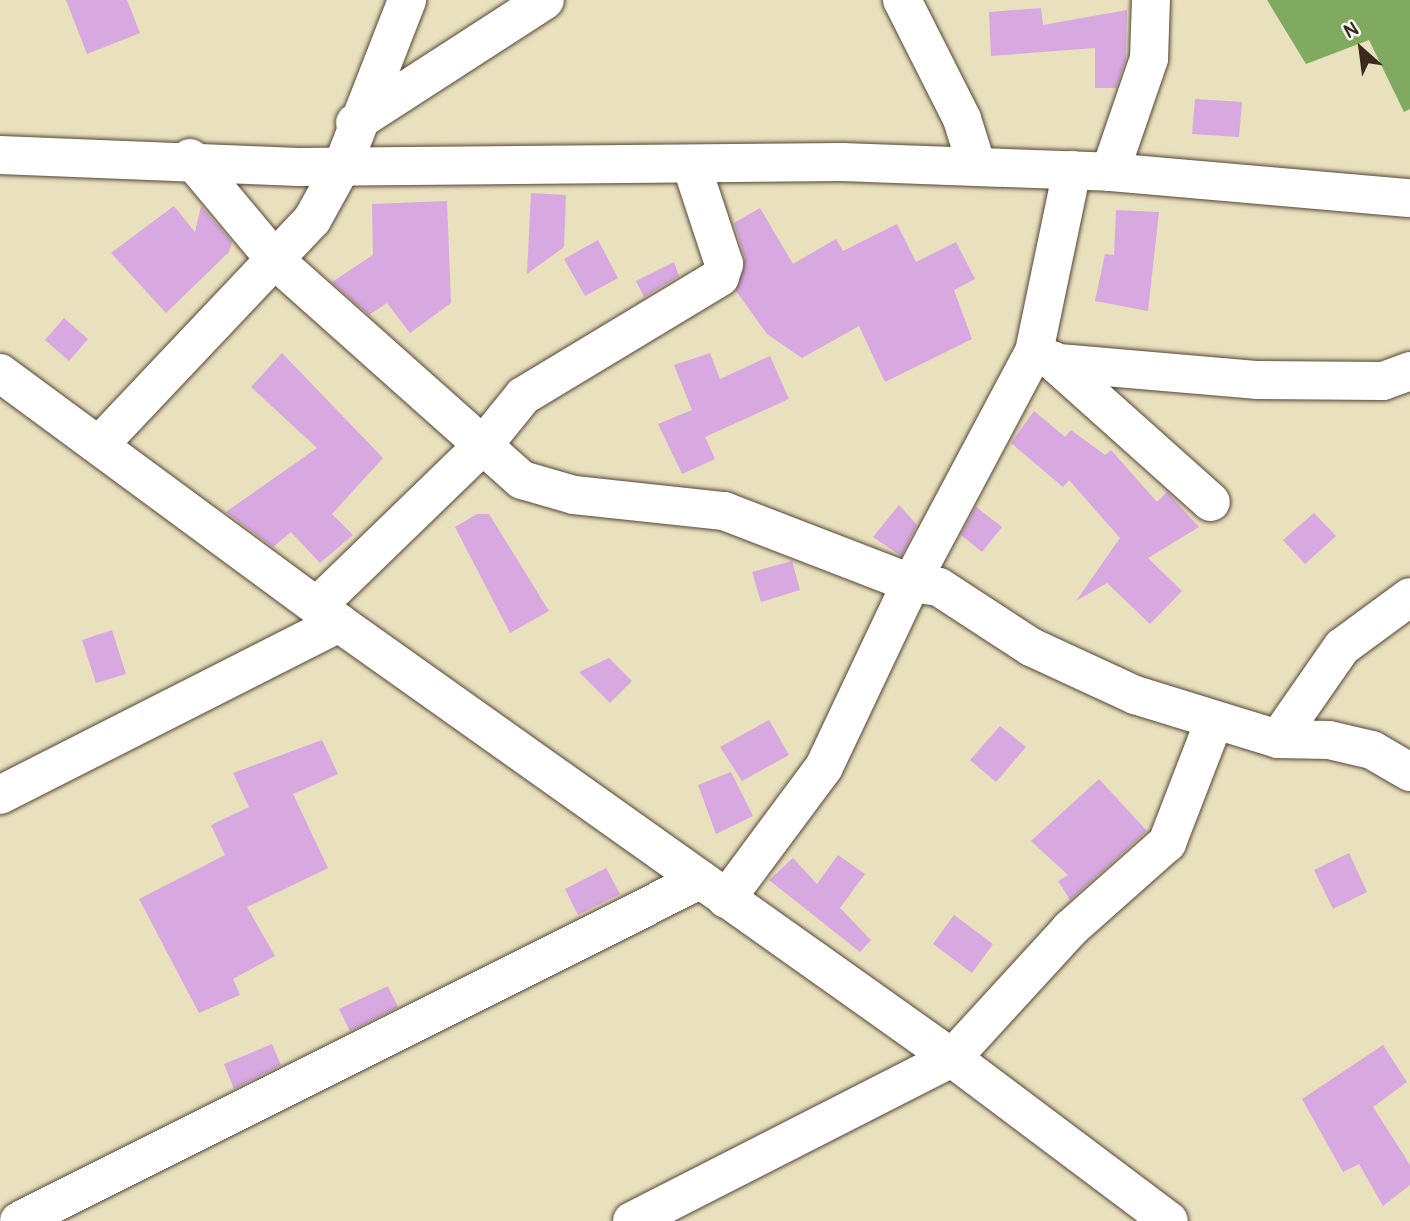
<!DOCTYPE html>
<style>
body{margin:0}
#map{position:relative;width:1410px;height:1221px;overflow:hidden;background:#e9e0be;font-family:Pangolin,sans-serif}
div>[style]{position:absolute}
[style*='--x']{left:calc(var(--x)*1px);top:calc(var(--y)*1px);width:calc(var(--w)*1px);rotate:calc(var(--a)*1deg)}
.forest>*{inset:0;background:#80aa60}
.building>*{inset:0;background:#d8a8e0}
.roads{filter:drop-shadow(0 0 2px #554536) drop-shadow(0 0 2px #554536)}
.street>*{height:38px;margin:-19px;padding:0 19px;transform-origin:19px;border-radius:19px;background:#fff}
span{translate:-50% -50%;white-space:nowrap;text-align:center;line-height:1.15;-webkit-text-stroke:5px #f6f6f2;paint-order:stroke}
.north{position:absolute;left:1326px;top:14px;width:70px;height:70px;-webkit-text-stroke:5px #f6f6f2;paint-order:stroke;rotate:332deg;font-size:19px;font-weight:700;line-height:28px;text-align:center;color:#3b2a1e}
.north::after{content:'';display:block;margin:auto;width:24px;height:32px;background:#3b2a1e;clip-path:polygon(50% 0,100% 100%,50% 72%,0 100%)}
</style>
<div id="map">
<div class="forest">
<div style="clip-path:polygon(1267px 0,1410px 0,1410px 109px,1404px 112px,1369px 40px,1306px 64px)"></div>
</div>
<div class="building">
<div style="clip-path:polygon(66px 0,127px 0,140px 33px,87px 54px)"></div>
<div style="clip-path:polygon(1041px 8px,1043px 25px,1127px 10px,1126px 58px,1116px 88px,1095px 88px,1095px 48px,991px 56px,989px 12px)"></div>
<div style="clip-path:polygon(1195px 99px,1242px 102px,1239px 137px,1192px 134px)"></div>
<div style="clip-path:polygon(531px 193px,566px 195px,564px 247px,527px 274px)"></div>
<div style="clip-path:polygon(447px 201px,451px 303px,410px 333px,387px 303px,369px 315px,332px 282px,373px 255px,372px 204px)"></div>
<div style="clip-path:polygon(174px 206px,195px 232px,201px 206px,232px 242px,229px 252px,166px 313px,111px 253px)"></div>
<div style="clip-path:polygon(760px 208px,793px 264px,836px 239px,843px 251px,897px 224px,916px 262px,956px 242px,975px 279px,954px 290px,972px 339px,885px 382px,859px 326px,802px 358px,767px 334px,736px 291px,745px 258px,734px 223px)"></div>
<div style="clip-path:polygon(1116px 210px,1159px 212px,1148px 311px,1095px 301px,1105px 254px,1114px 255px)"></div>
<div style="clip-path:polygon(598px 240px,618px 278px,585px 296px,564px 259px)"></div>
<div style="clip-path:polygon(674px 262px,679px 276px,644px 297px,636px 281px)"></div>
<div style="clip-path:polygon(64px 318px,88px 339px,69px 361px,45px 340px)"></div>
<div style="clip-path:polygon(282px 353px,383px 458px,332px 514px,353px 535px,320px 563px,291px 532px,273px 547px,226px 512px,317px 448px,251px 387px)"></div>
<div style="clip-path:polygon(710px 353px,720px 379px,770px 356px,789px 399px,705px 437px,715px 459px,682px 474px,658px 424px,692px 410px,674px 365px)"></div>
<div style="clip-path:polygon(1034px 411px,1065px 437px,1071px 430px,1105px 455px,1111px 450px,1157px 502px,1167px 492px,1199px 527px,1148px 558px,1182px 591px,1150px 624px,1107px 583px,1076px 601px,1120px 538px,1069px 480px,1063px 487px,1011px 443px)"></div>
<div style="clip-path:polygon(899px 505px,917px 525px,901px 556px,873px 537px)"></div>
<div style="clip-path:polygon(976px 507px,1002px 527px,982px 552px,961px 535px)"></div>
<div style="clip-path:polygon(1314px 513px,1336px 536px,1305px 564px,1283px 540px)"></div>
<div style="clip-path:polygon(477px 514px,489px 514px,549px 611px,510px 633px,455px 527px)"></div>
<div style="clip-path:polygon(792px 561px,800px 590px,761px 602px,752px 572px)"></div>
<div style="clip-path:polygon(112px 630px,126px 674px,96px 683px,82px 640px)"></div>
<div style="clip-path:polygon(609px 658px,632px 681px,610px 703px,579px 672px)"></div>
<div style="clip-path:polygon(769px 720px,789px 755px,742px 781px,720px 747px)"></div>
<div style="clip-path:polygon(1000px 726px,1026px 747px,996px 782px,970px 760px)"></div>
<div style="clip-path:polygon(322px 740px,338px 774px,293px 794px,328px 868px,247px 907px,275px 956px,233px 979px,240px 995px,199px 1013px,139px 899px,225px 855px,211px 825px,249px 807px,233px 773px)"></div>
<div style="clip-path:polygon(731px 772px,753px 816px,716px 834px,698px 785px)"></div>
<div style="clip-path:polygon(1099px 779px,1147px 831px,1070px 900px,1058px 881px,1068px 875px,1031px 841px)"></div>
<div style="clip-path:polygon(1349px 853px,1367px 892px,1333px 909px,1314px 870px)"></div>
<div style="clip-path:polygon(838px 855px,865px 874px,840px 908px,871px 940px,860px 952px,769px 880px,793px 858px,817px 884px)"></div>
<div style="clip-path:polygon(606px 868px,620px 894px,578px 915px,565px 889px)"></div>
<div style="clip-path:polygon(954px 915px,993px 944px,972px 973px,933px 944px)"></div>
<div style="clip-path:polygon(388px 986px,398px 1007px,350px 1031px,339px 1009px)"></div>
<div style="clip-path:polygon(272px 1044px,281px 1065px,234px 1089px,224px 1064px)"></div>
<div style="clip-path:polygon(1383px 1045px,1407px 1082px,1373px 1107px,1410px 1165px,1410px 1185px,1383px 1206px,1359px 1164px,1343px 1172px,1302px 1099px)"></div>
</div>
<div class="roads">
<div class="street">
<div style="--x:902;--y:0;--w:133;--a:63.2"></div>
<div style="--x:962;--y:119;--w:50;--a:72.6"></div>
<div style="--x:355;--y:123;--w:226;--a:-32.9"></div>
<div style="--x:0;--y:155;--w:299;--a:2.3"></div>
<div style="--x:299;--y:167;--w:543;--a:-0.53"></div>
<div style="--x:842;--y:162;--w:268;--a:2.1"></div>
<div style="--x:1110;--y:172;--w:301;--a:5"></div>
<div style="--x:190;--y:158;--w:134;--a:50.1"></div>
<div style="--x:276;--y:261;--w:329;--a:41.7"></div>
<div style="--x:522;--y:480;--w:54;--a:16.1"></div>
<div style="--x:574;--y:495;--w:151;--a:6.1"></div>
<div style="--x:724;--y:511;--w:200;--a:21.1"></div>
<div style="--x:911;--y:583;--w:28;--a:8"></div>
<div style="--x:939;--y:587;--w:110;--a:33.1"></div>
<div style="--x:1031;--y:647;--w:115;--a:24.8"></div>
<div style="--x:1135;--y:695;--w:150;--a:17.1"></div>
<div style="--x:1278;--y:739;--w:51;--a:1.1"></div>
<div style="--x:1329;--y:740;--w:44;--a:13.1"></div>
<div style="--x:1372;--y:750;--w:44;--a:30.1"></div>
<div style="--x:1110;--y:172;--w:120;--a:-71"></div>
<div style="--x:1149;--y:59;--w:59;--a:-88.1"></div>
<div style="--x:1052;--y:360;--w:213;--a:41.8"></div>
<div style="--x:1059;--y:363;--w:200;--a:4.9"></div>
<div style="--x:1258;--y:380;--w:125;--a:0.5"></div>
<div style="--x:1383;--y:381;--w:29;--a:-20"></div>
<div style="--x:0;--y:373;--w:421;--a:36.4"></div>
<div style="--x:339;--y:623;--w:752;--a:35.36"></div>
<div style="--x:952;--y:1058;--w:271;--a:36.9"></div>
<div style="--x:99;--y:445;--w:310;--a:-46.6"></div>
<div style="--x:312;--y:220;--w:66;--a:-61.1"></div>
<div style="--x:344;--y:162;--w:174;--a:-68.7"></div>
<div style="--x:317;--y:606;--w:234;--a:-44.1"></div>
<div style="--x:485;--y:443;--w:60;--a:-51"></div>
<div style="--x:523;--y:396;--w:230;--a:-31.1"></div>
<div style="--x:720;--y:277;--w:14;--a:-73"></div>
<div style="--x:724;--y:264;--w:105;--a:-108.3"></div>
<div style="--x:1278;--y:739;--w:112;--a:-55.2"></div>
<div style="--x:1342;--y:647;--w:84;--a:-36.3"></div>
<div style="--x:0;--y:795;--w:380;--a:-26.9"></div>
<div style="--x:726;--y:899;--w:164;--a:-53.4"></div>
<div style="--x:824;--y:767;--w:204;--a:-64.7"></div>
<div style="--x:911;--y:583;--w:262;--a:-62"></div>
<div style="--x:1034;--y:352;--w:186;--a:-78.2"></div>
<div style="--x:19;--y:1221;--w:762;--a:-26.6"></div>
<div style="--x:632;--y:1221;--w:359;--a:-27"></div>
<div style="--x:952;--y:1058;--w:175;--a:-47.5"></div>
<div style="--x:1070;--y:929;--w:130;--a:-41.6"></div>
<div style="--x:1167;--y:843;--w:131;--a:-68.9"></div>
</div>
</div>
<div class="north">N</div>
</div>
